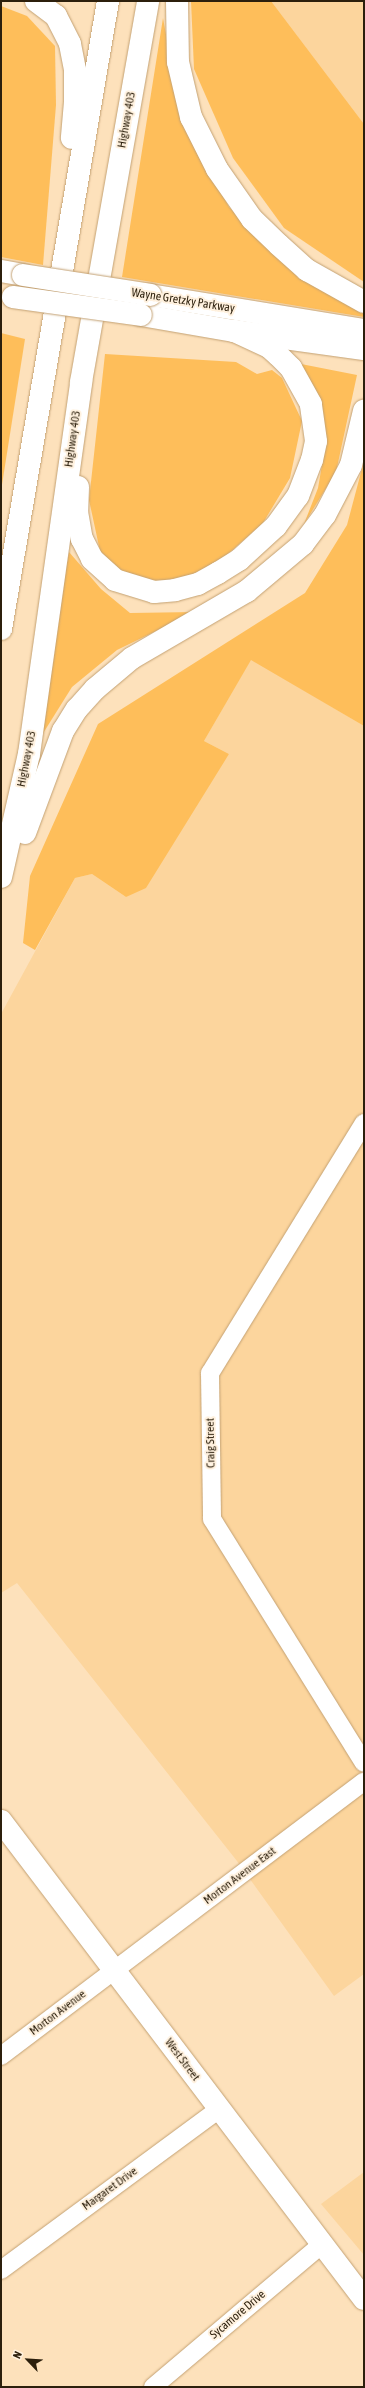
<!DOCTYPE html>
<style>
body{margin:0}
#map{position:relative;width:365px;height:2388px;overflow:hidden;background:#fde1bb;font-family:"Asap Condensed",sans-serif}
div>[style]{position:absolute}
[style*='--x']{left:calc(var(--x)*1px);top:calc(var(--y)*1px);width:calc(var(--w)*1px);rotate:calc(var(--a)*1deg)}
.built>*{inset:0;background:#fcd59d}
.green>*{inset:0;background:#febe5a}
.roads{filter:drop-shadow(0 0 1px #c3a173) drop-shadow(0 0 1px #c3a173)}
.minor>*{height:18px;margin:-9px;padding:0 9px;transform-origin:9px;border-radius:9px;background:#fff}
.major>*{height:22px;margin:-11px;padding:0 11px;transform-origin:11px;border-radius:11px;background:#fff}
.highway>*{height:22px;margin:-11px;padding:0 11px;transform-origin:11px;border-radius:11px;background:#fff}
.bridges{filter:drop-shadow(0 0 1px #c3a173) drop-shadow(0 0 1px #c3a173)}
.major-bridge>*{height:22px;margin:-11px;padding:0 11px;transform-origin:11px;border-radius:11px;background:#fff}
span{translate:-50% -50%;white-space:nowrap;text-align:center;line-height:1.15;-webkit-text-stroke:4px #fff1de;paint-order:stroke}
.street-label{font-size:12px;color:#2c1f0c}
.frame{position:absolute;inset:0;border:2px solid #2c1f0c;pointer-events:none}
.north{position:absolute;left:8px;top:2340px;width:40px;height:40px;-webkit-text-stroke:3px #fff1de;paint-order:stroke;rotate:295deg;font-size:11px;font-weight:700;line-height:16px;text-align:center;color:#2c1f0c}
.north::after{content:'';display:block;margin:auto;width:14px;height:18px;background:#2c1f0c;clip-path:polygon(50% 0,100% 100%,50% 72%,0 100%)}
</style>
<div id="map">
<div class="built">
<div style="clip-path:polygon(271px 1px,364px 1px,364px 124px)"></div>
<div style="clip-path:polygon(251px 659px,364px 726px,364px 1974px,334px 1996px,237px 1861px,17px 1583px,1px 1593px,1px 1014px,75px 878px,92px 874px,126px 897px,229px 754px,204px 741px)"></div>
<div style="clip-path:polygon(364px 2172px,364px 2255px,321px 2204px)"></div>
</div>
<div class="green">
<div style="clip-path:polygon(191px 1px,271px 1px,364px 124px,364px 282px,284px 228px,233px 158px,194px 69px)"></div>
<div style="clip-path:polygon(1px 6px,27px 16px,55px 46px,56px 105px,43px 265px,1px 257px)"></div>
<div style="clip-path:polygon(163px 18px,181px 118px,229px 207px,284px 261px,364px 308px,364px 317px,122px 277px)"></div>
<div style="clip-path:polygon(1px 333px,25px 339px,1px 491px)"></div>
<div style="clip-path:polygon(105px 354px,236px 362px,257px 374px,272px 370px,282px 378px,302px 421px,290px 478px,263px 523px,213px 567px,166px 584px,129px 580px,100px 551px,89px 500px)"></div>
<div style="clip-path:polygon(301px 364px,357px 375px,336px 472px,304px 524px,318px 488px,326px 442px,320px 399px)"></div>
<div style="clip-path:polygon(364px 461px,364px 726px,251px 660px,204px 741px,229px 754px,146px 888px,126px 897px,92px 874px,75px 878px,35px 950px,23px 943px,30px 876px,98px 724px,305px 593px,347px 525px)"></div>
<div style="clip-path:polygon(69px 552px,101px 589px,130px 613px,195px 612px,117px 650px,72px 687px,32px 751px)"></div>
</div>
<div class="roads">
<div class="minor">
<div style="--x:364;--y:1123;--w:294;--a:121.6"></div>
<div style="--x:210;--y:1373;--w:146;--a:89.2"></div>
<div style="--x:212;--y:1519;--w:287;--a:58.1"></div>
<div style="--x:1;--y:2056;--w:455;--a:-37.1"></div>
<div style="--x:1;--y:2270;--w:271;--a:-36.4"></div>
<div style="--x:153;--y:2387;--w:221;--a:-40.2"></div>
</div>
<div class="major">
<div style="--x:1;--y:271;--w:22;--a:10"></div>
<div style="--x:150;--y:295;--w:217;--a:9.3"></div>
<div style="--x:141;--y:315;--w:94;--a:9.8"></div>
<div style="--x:234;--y:331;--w:131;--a:7.9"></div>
<div style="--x:1;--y:1821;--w:600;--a:52.79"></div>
</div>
<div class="highway">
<div style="--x:36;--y:1;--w:25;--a:37"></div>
<div style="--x:56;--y:16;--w:31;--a:63"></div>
<div style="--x:70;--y:44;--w:26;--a:79"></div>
<div style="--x:75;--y:70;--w:32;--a:90"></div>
<div style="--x:75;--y:102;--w:36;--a:95"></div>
<div style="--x:177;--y:1;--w:61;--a:89.1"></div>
<div style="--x:178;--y:62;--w:57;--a:76.7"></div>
<div style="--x:191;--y:117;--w:58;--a:63.4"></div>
<div style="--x:217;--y:169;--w:61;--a:55"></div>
<div style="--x:252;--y:219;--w:37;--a:44"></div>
<div style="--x:279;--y:245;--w:38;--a:42"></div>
<div style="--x:307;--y:270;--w:65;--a:29.3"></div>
<div style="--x:78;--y:487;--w:25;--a:92"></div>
<div style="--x:77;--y:512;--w:27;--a:80"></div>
<div style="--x:82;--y:539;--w:22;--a:63"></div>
<div style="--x:92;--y:559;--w:31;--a:42"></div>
<div style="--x:115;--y:580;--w:41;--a:17.1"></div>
<div style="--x:154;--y:592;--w:21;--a:-5"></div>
<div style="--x:175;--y:590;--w:24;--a:-15"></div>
<div style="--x:198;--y:584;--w:23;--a:-29"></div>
<div style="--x:218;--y:573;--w:25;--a:-32"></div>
<div style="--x:239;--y:560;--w:50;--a:-42.6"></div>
<div style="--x:276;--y:526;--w:37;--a:-54"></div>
<div style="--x:298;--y:496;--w:39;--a:-69"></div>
<div style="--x:312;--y:460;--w:19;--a:-78"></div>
<div style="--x:316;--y:441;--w:37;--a:-98"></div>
<div style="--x:311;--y:404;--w:41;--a:-119.1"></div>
<div style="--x:291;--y:368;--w:18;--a:-135"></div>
<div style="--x:278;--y:355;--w:12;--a:-138"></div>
<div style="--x:269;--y:347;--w:38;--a:-155"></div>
<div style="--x:1;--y:629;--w:637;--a:-80.33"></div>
<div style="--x:25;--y:833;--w:109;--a:-69.6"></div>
<div style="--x:63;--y:731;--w:26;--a:-58"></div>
<div style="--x:77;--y:709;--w:27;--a:-48"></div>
<div style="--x:95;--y:689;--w:48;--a:-40"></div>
<div style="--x:132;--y:658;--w:133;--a:-30.2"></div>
<div style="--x:247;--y:591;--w:73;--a:-40"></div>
<div style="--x:303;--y:544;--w:36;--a:-53"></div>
<div style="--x:325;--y:515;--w:56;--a:-62.5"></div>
<div style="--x:351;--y:465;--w:56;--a:-76.5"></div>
<div style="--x:1;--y:877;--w:126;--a:-77.2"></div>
<div style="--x:29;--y:754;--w:376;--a:-82"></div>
<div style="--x:81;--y:382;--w:387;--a:-80"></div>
</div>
</div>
<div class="bridges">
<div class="major-bridge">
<div style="--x:23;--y:275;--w:129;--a:8.9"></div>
<div style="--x:13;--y:297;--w:129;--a:8"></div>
</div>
</div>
<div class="street-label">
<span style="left:127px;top:120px;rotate:-80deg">Highway 403</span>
<span style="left:183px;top:301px;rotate:9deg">Wayne Gretzky Parkway</span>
<span style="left:73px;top:439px;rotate:-82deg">Highway 403</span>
<span style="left:27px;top:759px;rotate:-79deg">Highway 403</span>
<span style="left:211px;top:1443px;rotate:-91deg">Craig Street</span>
<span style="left:240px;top:1876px;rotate:-37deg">Morton Avenue East</span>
<span style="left:58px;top:2013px;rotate:-37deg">Morton Avenue</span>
<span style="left:182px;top:2060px;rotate:53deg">West Street</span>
<span style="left:110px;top:2189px;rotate:-36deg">Margaret Drive</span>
<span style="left:238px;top:2315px;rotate:-40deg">Sycamore Drive</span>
</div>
<div class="frame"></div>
<div class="north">N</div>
</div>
